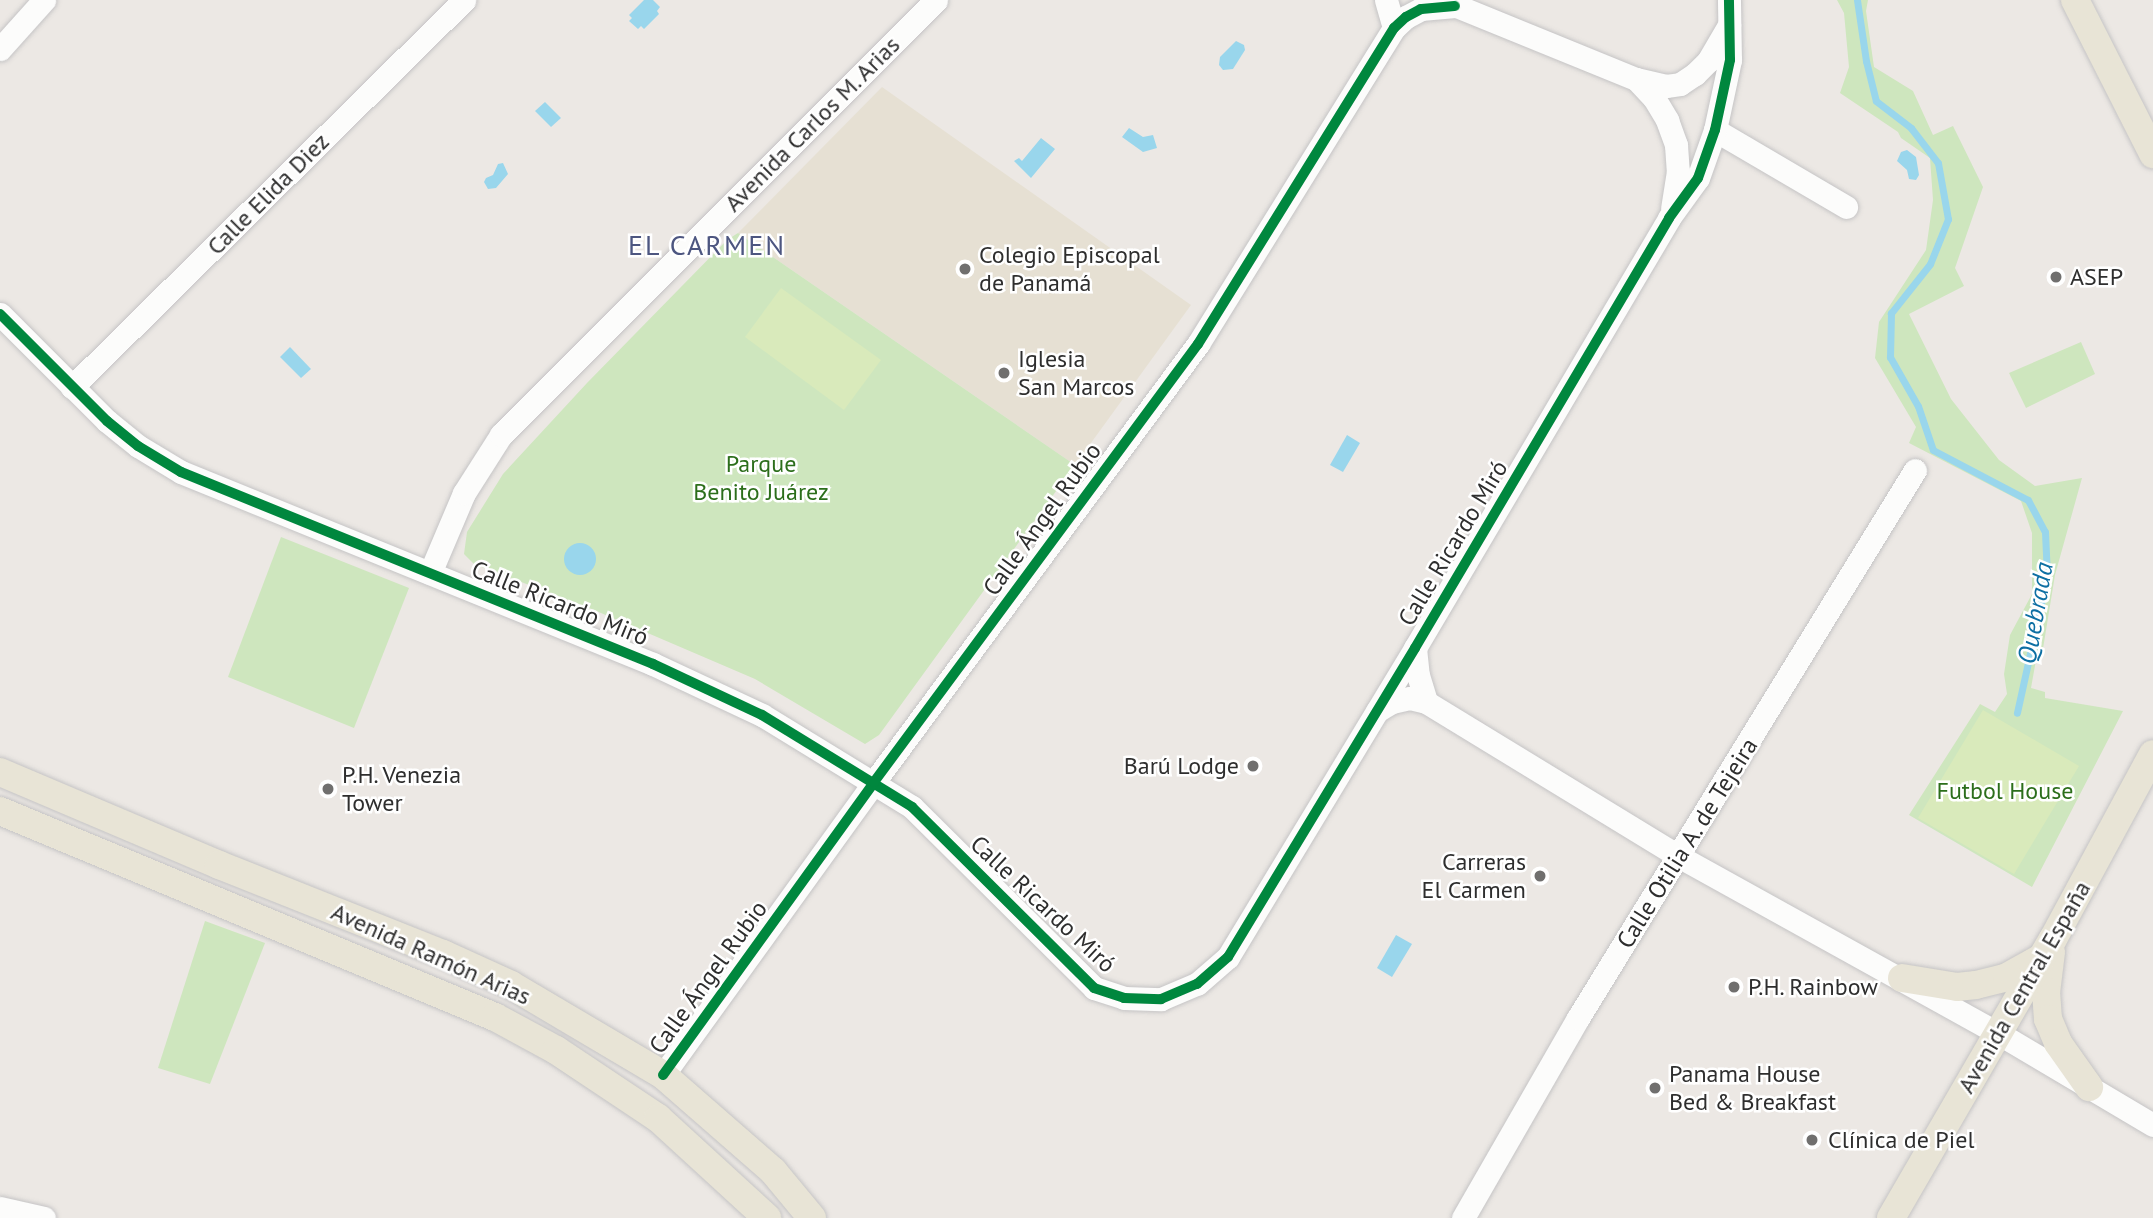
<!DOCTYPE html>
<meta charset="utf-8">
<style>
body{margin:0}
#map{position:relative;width:2153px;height:1218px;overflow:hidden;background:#ece8e4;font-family:"PT Sans",sans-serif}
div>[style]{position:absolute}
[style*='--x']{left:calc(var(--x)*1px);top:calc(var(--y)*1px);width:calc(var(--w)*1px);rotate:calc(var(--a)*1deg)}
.education>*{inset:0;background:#e6e0d3}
.green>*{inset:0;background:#cee6be}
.pitch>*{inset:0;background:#d9eabb}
.water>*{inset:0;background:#99d6ec}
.round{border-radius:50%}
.stream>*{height:7px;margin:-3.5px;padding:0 3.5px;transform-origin:3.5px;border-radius:3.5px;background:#99d6ec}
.roads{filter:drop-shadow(0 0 2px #c5c4c5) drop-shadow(0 0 2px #c5c4c5)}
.minor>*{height:23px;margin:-11.5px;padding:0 11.5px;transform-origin:11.5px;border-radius:11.5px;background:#fcfcfb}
.major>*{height:28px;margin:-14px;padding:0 14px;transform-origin:14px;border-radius:14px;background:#e8e4d6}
.cycleway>*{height:10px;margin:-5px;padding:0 5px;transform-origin:5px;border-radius:5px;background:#00873e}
.dots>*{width:19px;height:19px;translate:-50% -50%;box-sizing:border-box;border:4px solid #fff;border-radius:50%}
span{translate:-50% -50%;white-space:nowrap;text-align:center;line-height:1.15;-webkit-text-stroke:5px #fff;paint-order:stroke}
.street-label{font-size:24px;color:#2e2e2e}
.poi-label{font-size:24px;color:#2e2e2e}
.left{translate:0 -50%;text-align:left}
.right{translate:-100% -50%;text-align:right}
.park-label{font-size:24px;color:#2c6e1b}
.water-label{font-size:26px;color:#0d6fa3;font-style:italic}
.quarter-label{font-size:28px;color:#4d5680;letter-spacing:2px}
</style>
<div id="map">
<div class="education">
<div style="clip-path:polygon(882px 87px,1191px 305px,1075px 465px,738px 233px)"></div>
</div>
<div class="green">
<div style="clip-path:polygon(1837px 0,1868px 0,1866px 11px,1874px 67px,1913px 91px,1933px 135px,1953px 126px,1983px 187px,1955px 268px,1964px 286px,1909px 314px,1951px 399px,1999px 460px,2035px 486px,2082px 478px,2055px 575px,2041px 661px,2036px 660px,2031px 688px,2045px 692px,2045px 698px,2123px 711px,2032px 887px,1909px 815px,1980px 704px,1995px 712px,2007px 694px,2004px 674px,2010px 635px,2032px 594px,2032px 533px,2021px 501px,1909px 443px,1916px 427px,1875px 358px,1879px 322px,1926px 250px,1933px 200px,1930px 158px,1901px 138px,1898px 132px,1840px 93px,1849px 67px,1844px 13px)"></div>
<div style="clip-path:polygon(738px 233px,1075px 465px,879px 735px,865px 744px,755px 679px,587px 607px,474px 564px,464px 554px,467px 532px,503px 474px,587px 383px,727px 240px)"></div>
<div style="clip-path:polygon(2081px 342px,2095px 374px,2026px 408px,2009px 373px)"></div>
<div style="clip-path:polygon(281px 537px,409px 588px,354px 728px,228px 677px)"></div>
<div style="clip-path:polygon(205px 921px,265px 943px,210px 1084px,158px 1068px)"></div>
</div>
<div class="pitch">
<div style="clip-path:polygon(781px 288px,881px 360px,844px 410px,745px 337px)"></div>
<div style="clip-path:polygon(1983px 710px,2079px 766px,2014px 874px,1918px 818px)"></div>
</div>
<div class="water">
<div style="clip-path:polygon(644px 0,653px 0,660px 7px,657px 11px,659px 14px,644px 29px,641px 26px,638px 29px,629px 21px,632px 18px,629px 15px)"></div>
<div style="clip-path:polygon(1236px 41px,1244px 45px,1245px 50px,1233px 69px,1223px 70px,1219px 65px,1220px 57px)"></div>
<div style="clip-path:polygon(545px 102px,561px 118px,551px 127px,535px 111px)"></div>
<div style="clip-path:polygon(1129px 128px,1143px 137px,1153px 135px,1157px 148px,1143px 152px,1122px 137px)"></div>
<div style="clip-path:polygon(1041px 138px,1055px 149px,1031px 178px,1014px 161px,1019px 158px,1022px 161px)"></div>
<div style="clip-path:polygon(1907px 150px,1916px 157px,1919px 175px,1916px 180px,1909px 179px,1907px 170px,1897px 161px,1901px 152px)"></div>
<div style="clip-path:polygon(503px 163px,508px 174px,496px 188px,488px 189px,484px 182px,486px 178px,493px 175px,498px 164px)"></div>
<div style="clip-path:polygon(290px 347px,311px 369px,301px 378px,280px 357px)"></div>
<div style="clip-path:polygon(1347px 435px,1360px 443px,1343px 472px,1330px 465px)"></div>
<div class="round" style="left:564px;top:543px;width:32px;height:32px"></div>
<div style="clip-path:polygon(1396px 935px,1412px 944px,1392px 977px,1377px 968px)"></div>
</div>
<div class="stream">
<div style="--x:1857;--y:0;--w:62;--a:81.6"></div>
<div style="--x:1866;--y:61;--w:41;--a:76"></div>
<div style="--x:1876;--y:101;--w:44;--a:37.6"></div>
<div style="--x:1911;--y:128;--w:44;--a:52.4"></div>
<div style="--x:1938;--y:163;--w:57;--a:79.9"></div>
<div style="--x:1948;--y:219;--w:48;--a:111.8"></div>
<div style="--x:1930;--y:264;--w:63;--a:128.5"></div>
<div style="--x:1891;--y:313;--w:44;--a:91.3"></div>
<div style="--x:1890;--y:357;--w:56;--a:60.3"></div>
<div style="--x:1918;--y:406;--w:46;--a:71.2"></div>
<div style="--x:1933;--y:450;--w:107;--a:27.8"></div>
<div style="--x:2028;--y:500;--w:36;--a:62"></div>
<div style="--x:2045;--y:532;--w:44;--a:87.4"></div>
<div style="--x:2047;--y:576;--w:140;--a:102.4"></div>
</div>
<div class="roads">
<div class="minor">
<div style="--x:1386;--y:0;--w:29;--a:74"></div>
<div style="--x:1442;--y:0;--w:209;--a:22.2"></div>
<div style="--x:1636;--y:79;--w:31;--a:13"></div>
<div style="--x:1666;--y:86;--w:14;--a:-8"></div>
<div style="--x:1680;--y:84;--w:18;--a:-34"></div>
<div style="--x:1695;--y:74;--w:18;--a:-45"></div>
<div style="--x:1708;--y:61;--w:42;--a:-59.7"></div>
<div style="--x:0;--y:49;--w:66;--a:-48.1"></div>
<div style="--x:1636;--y:79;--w:26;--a:47"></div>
<div style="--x:1654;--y:98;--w:26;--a:59"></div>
<div style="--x:1667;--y:120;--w:27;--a:70"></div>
<div style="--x:1676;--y:145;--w:26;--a:86"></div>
<div style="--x:1678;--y:171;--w:37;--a:99"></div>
<div style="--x:1715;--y:130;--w:152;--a:30.4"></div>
<div style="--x:0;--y:314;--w:151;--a:45"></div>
<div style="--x:107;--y:421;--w:40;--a:39"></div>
<div style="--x:138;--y:446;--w:50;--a:31.2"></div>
<div style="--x:181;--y:472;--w:510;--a:22.14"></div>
<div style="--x:653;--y:664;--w:120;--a:25.1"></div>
<div style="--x:762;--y:715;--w:176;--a:31.5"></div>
<div style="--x:912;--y:807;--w:257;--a:44.8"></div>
<div style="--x:1094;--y:988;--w:32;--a:18"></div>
<div style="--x:1124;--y:998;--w:37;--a:2"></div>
<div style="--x:1161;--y:999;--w:39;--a:-23"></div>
<div style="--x:1197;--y:984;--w:41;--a:-41.1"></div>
<div style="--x:1228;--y:957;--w:361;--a:-58.8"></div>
<div style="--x:1415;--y:648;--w:499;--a:-59.4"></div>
<div style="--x:1669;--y:218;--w:49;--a:-54.1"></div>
<div style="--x:1698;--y:178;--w:51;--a:-70.5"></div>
<div style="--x:1715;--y:130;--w:72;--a:-77.9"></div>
<div style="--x:1730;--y:60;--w:60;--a:-91"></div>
<div style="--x:72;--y:387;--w:551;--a:-44.63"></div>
<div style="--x:430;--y:573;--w:87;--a:-67"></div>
<div style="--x:464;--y:493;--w:69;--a:-57.5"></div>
<div style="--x:501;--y:435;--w:615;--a:-45"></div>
<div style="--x:1415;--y:648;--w:27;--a:84"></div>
<div style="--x:1418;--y:675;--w:28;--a:73"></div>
<div style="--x:1377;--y:711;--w:17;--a:-31"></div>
<div style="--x:1392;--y:702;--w:18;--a:-13"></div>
<div style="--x:1410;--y:698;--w:16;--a:14"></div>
<div style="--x:1426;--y:702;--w:298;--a:31.4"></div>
<div style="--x:1680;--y:857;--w:363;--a:29"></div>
<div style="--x:1998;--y:1033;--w:180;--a:30.7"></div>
<div style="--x:663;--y:1075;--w:361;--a:-54.2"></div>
<div style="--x:874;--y:782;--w:545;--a:-53.51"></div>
<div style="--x:1198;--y:344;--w:372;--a:-58.2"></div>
<div style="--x:1394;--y:28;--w:16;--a:-43"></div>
<div style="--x:1406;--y:17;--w:17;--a:-28"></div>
<div style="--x:1421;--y:9;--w:34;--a:-5"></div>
<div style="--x:0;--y:1208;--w:45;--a:12.8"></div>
<div style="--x:1463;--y:1218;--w:231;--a:-60.1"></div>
<div style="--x:1578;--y:1018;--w:643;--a:-58.41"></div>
</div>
<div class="major">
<div style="--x:2075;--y:0;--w:173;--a:63.1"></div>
<div style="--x:0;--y:772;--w:238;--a:23"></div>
<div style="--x:219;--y:865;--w:241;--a:21.7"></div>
<div style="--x:443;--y:954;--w:75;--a:24.5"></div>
<div style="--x:511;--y:985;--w:177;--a:30.6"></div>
<div style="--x:663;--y:1075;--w:146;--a:41.1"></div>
<div style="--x:773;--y:1171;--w:61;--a:50.3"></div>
<div style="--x:0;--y:811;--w:536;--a:22.6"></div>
<div style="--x:495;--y:1017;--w:69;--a:28.4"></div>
<div style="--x:556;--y:1050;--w:123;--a:33.7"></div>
<div style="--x:658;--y:1118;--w:148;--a:42.5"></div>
<div style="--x:2051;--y:952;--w:39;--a:97"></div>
<div style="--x:2046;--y:991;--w:28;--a:86"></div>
<div style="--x:2048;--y:1019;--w:26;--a:67"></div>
<div style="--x:2058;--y:1043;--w:54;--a:54.8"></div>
<div style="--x:1902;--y:978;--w:56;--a:9.3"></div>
<div style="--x:1957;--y:987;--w:19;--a:-6"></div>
<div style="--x:1976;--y:985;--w:32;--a:-14"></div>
<div style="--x:2007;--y:977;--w:39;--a:-29"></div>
<div style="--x:1891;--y:1218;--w:323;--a:-59.9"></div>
<div style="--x:2053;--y:939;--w:210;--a:-61.6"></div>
</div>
</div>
<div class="cycleway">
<div style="--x:0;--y:314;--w:151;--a:45"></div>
<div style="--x:107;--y:421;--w:40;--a:39"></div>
<div style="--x:138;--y:446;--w:50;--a:31.2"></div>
<div style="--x:181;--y:472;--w:510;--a:22.14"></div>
<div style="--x:653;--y:664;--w:120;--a:25.1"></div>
<div style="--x:762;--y:715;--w:176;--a:31.5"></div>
<div style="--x:912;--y:807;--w:257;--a:44.8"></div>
<div style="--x:1094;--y:988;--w:32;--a:18"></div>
<div style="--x:1124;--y:998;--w:37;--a:2"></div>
<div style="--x:1161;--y:999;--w:39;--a:-23"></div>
<div style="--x:1197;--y:984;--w:41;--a:-41.1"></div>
<div style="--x:1228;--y:957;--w:361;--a:-58.8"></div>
<div style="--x:1415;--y:648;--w:499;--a:-59.4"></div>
<div style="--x:1669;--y:218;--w:49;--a:-54.1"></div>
<div style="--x:1698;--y:178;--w:51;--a:-70.5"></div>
<div style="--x:1715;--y:130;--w:72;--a:-77.9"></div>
<div style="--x:1730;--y:60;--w:60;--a:-91"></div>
<div style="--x:663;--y:1075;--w:361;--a:-54.2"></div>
<div style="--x:874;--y:782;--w:545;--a:-53.51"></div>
<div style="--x:1198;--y:344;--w:372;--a:-58.2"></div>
<div style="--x:1394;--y:28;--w:16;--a:-43"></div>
<div style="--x:1406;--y:17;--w:17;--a:-28"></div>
<div style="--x:1421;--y:9;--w:34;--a:-5"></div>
</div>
<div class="dots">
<div style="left:965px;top:269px;background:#706f6e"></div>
<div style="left:2056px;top:277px;background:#706f6e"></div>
<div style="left:1004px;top:373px;background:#706f6e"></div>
<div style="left:1253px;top:766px;background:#706f6e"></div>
<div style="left:328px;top:789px;background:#706f6e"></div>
<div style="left:1540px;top:876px;background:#706f6e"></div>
<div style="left:1734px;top:987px;background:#706f6e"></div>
<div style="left:1655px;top:1088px;background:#706f6e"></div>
<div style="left:1812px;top:1140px;background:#706f6e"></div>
</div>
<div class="street-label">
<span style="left:812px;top:124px;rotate:-45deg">Avenida Carlos M. Arias</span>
<span style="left:268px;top:194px;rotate:-45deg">Calle Elida Diez</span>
<span style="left:1042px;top:519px;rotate:-54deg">Calle Ángel Rubio</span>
<span style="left:1453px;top:543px;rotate:-59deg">Calle Ricardo Miró</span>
<span style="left:560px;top:603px;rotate:22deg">Calle Ricardo Miró</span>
<span style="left:1687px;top:843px;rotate:-58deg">Calle Otilia A. de Tejeira</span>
<span style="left:1043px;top:904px;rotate:43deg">Calle Ricardo Miró</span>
<span style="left:431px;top:954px;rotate:24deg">Avenida Ramón Arias</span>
<span style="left:708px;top:977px;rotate:-54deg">Calle Ángel Rubio</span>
<span style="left:2024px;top:987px;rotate:-60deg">Avenida Central España</span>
</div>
<div class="poi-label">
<span class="left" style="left:979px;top:269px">Colegio Episcopal<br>de Panamá</span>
<span class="left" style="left:2070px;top:277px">ASEP</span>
<span class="left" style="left:1018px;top:373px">Iglesia<br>San Marcos</span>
<span class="right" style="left:1239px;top:766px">Barú Lodge</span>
<span class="left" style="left:342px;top:789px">P.H. Venezia<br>Tower</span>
<span class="right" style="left:1526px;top:876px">Carreras<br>El Carmen</span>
<span class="left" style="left:1748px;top:987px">P.H. Rainbow</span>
<span class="left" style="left:1669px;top:1088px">Panama House<br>Bed &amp; Breakfast</span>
<span class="left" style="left:1828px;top:1140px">Clínica de Piel</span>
</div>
<div class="park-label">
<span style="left:761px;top:478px">Parque<br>Benito Juárez</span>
<span style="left:2005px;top:791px">Futbol House</span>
</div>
<div class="water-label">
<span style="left:2035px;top:613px;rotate:-80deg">Quebrada</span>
</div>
<div class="quarter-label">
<span style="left:707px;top:245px">EL CARMEN</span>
</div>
</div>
